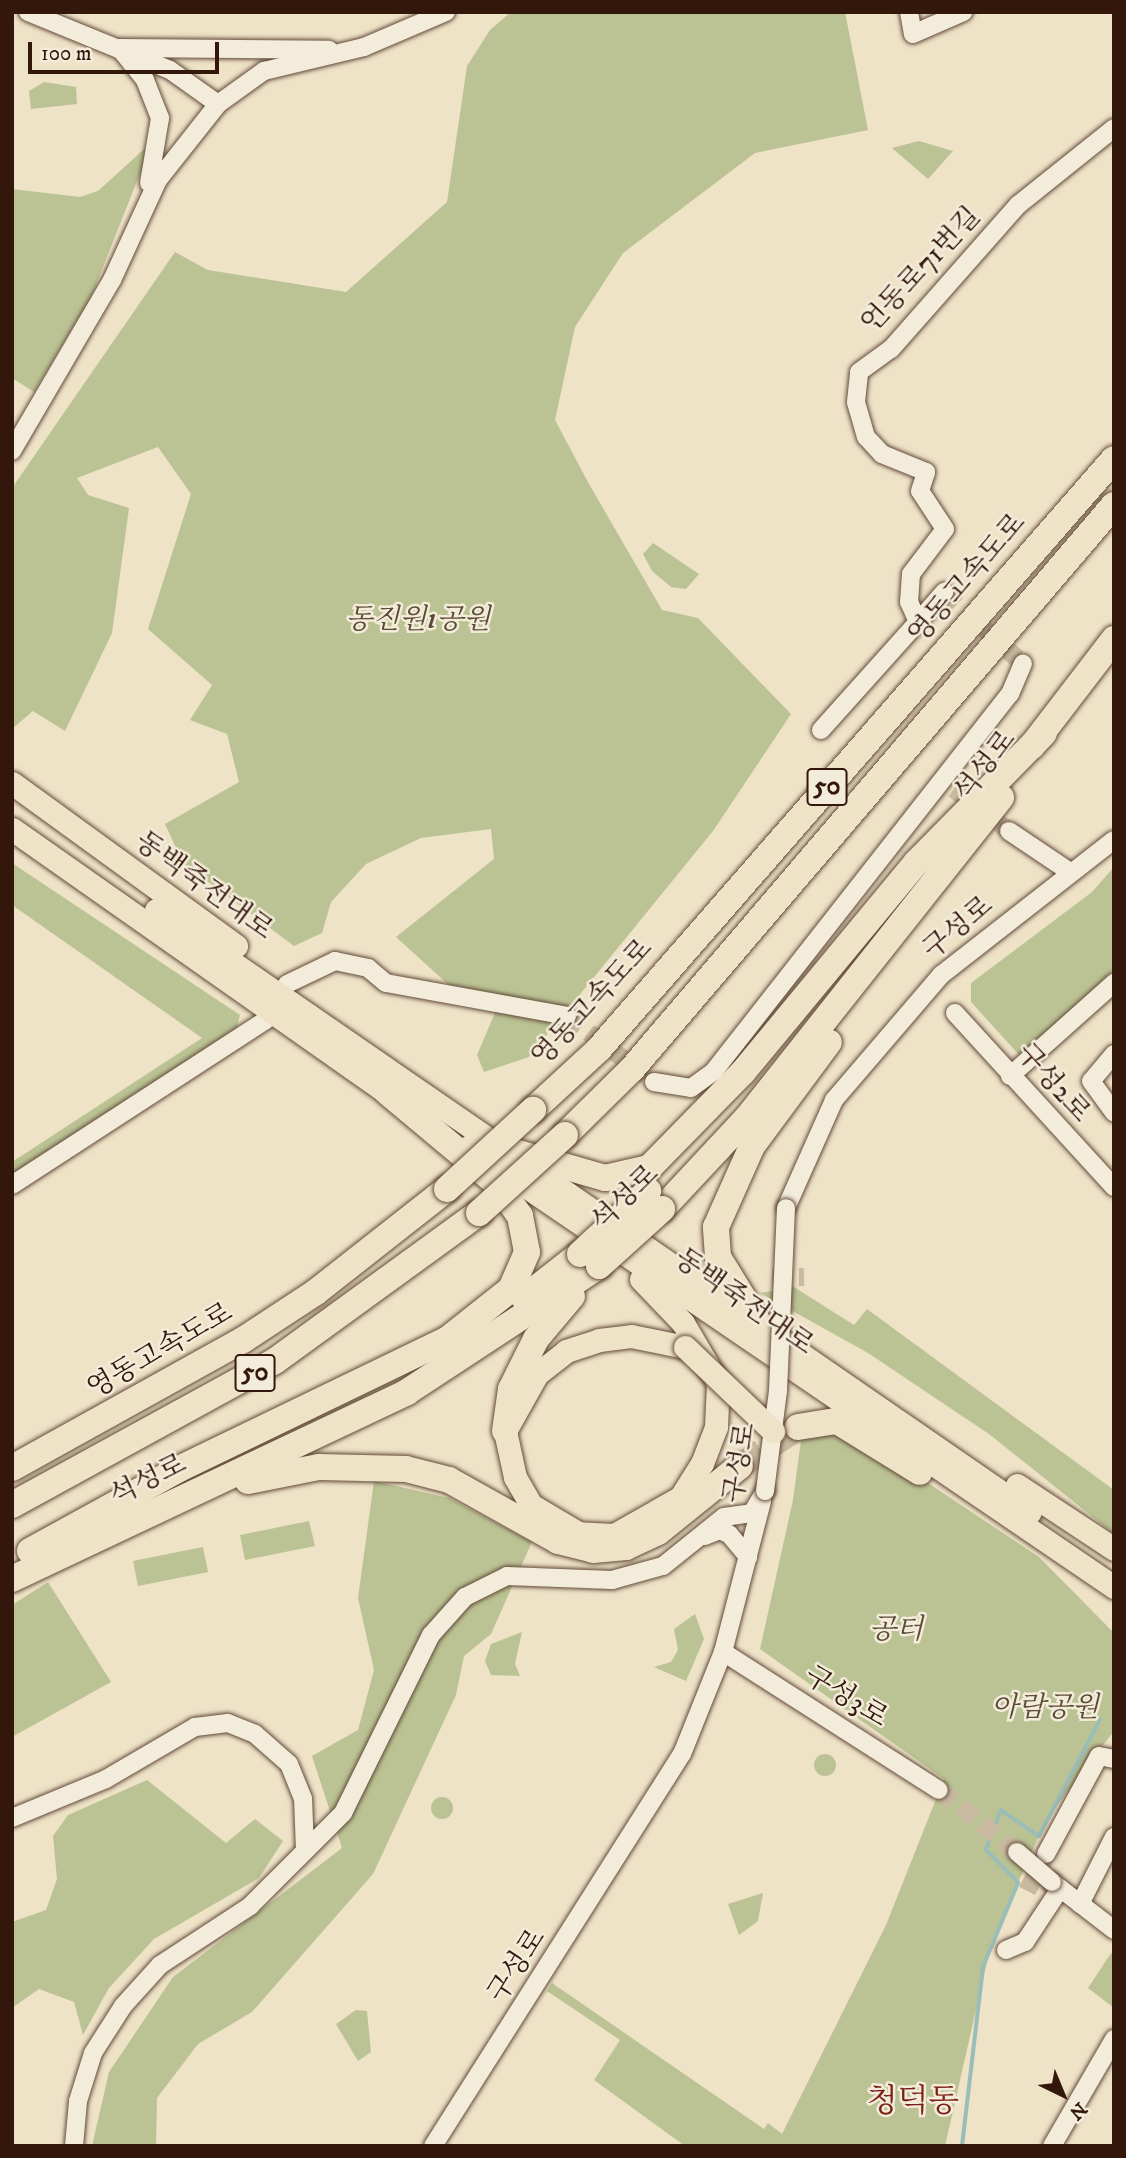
<!DOCTYPE html>
<meta charset="utf-8">
<style>
body{margin:0}
#map{position:relative;width:1126px;height:2158px;overflow:hidden;background:#eee2c7;font-family:"IM FELL DW Pica","Noto Serif KR",serif}
div>[style]{position:absolute}
[style*='--x']{left:calc(var(--x)*1px);top:calc(var(--y)*1px);width:calc(var(--w)*1px);rotate:calc(var(--a)*1deg)}
.green>*{inset:0;background:#bbc394}
.round{border-radius:50%}
.stream>*{height:3.5px;margin:-1.75px;padding:0 1.75px;transform-origin:1.75px;border-radius:1.75px;background:#99bdb7}
.minor-tunnel>*{height:18px;margin-top:-9px;transform-origin:0;background:repeating-linear-gradient(90deg,#c9b9a1 0 18px,transparent 0 27px)}
.highway-tunnel>*{height:26px;margin-top:-13px;transform-origin:0;background:repeating-linear-gradient(90deg,#c9b9a1 0 26px,transparent 0 39px)}
.roads{filter:drop-shadow(0 0 2px #624a3a) drop-shadow(0 0 2px #624a3a)}
.minor>*{height:18px;margin:-9px;padding:0 9px;transform-origin:9px;border-radius:9px;background:#f4ecdb}
.major>*{height:23px;margin:-11.5px;padding:0 11.5px;transform-origin:11.5px;border-radius:11.5px;background:#eee2c7}
.highway>*{height:26px;margin:-13px;padding:0 13px;transform-origin:13px;border-radius:13px;background:#eee2c7}
.bridges{filter:drop-shadow(0 0 2px #624a3a) drop-shadow(0 0 2px #624a3a)}
.minor-bridge>*{height:18px;margin:-9px;padding:0 9px;transform-origin:9px;border-radius:9px;background:#f4ecdb}
.major-bridge>*{height:23px;margin:-11.5px;padding:0 11.5px;transform-origin:11.5px;border-radius:11.5px;background:#eee2c7}
.highway-bridge>*{height:26px;margin:-13px;padding:0 13px;transform-origin:13px;border-radius:13px;background:#eee2c7}
span{translate:-50% -50%;white-space:nowrap;text-align:center;line-height:1.15;-webkit-text-stroke:5px #f4ecdb;paint-order:stroke}
.shield-label span{padding:2px 5px;background:#f4ecdb;border:2px solid;border-radius:5px;-webkit-text-stroke-width:0}
.shield-label{font-size:26px;color:#34170b;font-weight:700}
.street-label{font-size:28px;color:#34170b}
.park-label{font-size:28px;color:#5c4b34;font-style:italic}
.quarter-label{font-size:32px;color:#7a1f14}
.frame{position:absolute;inset:0;border:14px solid #34170b;pointer-events:none}
.north{position:absolute;left:1028px;top:2060px;width:70px;height:70px;-webkit-text-stroke:5px #f4ecdb;paint-order:stroke;rotate:137deg;font-size:19px;font-weight:700;line-height:28px;text-align:center;color:#34170b}
.north::after{content:'';display:block;margin:auto;width:24px;height:32px;background:#34170b;clip-path:polygon(50% 0,100% 100%,50% 72%,0 100%)}
.scale{position:absolute;left:28px;top:42px;width:191px;height:32px;box-sizing:border-box;border:4px solid #34170b;border-top:0;padding-left:9px;font-size:21px;line-height:24px;white-space:nowrap;color:#34170b;-webkit-text-stroke:5px #f4ecdb;paint-order:stroke}
</style>
<div id="map">
<div class="green">
<div style="clip-path:polygon(511px 12px,845px 12px,868px 130px,755px 153px,623px 253px,575px 327px,555px 420px,589px 484px,662px 610px,698px 618px,791px 714px,713px 831px,529px 1057px,484px 1072px,477px 1055px,497px 1008px,452px 988px,396px 937px,494px 859px,491px 829px,421px 838px,366px 864px,331px 902px,322px 933px,294px 946px,183px 863px,165px 824px,239px 782px,227px 734px,190px 720px,212px 685px,148px 629px,191px 494px,158px 447px,77px 478px,88px 495px,129px 508px,112px 633px,65px 731px,33px 711px,12px 729px,12px 488px,175px 252px,208px 270px,346px 292px,447px 202px,467px 66px,490px 30px)"></div>
<div style="clip-path:polygon(44px 82px,76px 87px,77px 104px,31px 109px,29px 91px)"></div>
<div style="clip-path:polygon(153px 141px,91px 297px,34px 392px,12px 378px,12px 189px,80px 197px,98px 191px)"></div>
<div style="clip-path:polygon(919px 141px,953px 151px,928px 179px,892px 148px)"></div>
<div style="clip-path:polygon(653px 543px,699px 574px,686px 589px,671px 587px,652px 571px,643px 554px)"></div>
<div style="clip-path:polygon(12px 863px,240px 1015px,236px 1031px,12px 1179px,12px 1162px,202px 1038px,12px 905px)"></div>
<div style="clip-path:polygon(1114px 867px,1114px 970px,1020px 1056px,971px 1002px,971px 983px,1092px 892px)"></div>
<div style="clip-path:polygon(794px 1287px,854px 1325px,867px 1309px,1114px 1490px,1114px 1534px,989px 1434px,868px 1353px,760px 1293px)"></div>
<div style="clip-path:polygon(804px 1418px,862px 1439px,1039px 1557px,1114px 1633px,1114px 1731px,1046px 1820px,992px 1940px,945px 2146px,685px 2146px,594px 2080px,620px 2040px,547px 1991px,552px 1983px,764px 2129px,768px 2123px,782px 2134px,886px 1925px,944px 1779px,760px 1649px,793px 1500px)"></div>
<div style="clip-path:polygon(374px 1481px,449px 1498px,532px 1542px,491px 1634px,464px 1656px,456px 1695px,373px 1874px,252px 2012px,198px 2044px,157px 2098px,156px 2146px,92px 2146px,109px 2072px,173px 1977px,342px 1848px,312px 1756px,358px 1730px,374px 1670px,358px 1598px)"></div>
<div style="clip-path:polygon(309px 1521px,315px 1546px,245px 1560px,240px 1535px)"></div>
<div style="clip-path:polygon(203px 1547px,208px 1572px,138px 1586px,133px 1561px)"></div>
<div style="clip-path:polygon(48px 1582px,111px 1682px,12px 1737px,12px 1605px)"></div>
<div style="clip-path:polygon(695px 1614px,704px 1639px,686px 1681px,654px 1667px,671px 1662px,678px 1650px,674px 1629px)"></div>
<div style="clip-path:polygon(522px 1632px,515px 1664px,520px 1676px,491px 1675px,485px 1661px,491px 1644px)"></div>
<div class="round" style="left:814px;top:1754px;width:22px;height:22px"></div>
<div style="clip-path:polygon(147px 1780px,226px 1843px,255px 1819px,283px 1841px,259px 1878px,154px 1939px,109px 1988px,83px 2035px,74px 2002px,39px 1989px,12px 2008px,12px 1922px,46px 1910px,57px 1879px,53px 1836px,68px 1815px)"></div>
<div class="round" style="left:431px;top:1797px;width:22px;height:22px"></div>
<div style="clip-path:polygon(763px 1893px,758px 1921px,739px 1935px,728px 1904px)"></div>
<div style="clip-path:polygon(1111px 1953px,1114px 1955px,1114px 2008px,1088px 1988px)"></div>
<div style="clip-path:polygon(356px 2010px,367px 2011px,371px 2052px,358px 2061px,336px 2024px)"></div>
</div>
<div class="stream">
<div style="--x:962;--y:2146;--w:180;--a:-83.3"></div>
<div style="--x:983;--y:1967;--w:91;--a:-67.4"></div>
<div style="--x:1018;--y:1883;--w:46;--a:-134.1"></div>
<div style="--x:986;--y:1850;--w:43;--a:-69.4"></div>
<div style="--x:1001;--y:1810;--w:46;--a:34.4"></div>
<div style="--x:1039;--y:1836;--w:131;--a:-62.3"></div>
</div>
<div class="minor-tunnel">
<div style="--x:944;--y:592;--w:107;--a:42.3"></div>
<div style="--x:954;--y:789;--w:69;--a:37.4"></div>
<div style="--x:567;--y:1016;--w:109;--a:37.2"></div>
<div style="--x:772;--y:1278;--w:32;--a:-2"></div>
<div style="--x:939;--y:1790;--w:100;--a:38.5"></div>
<div style="--x:1027;--y:1891;--w:38;--a:-62"></div>
</div>
<div class="highway-tunnel">
<div style="--x:740;--y:1466;--w:70;--a:-33.9"></div>
</div>
<div class="roads">
<div class="minor">
<div style="--x:28;--y:12;--w:153;--a:22.2"></div>
<div style="--x:170;--y:70;--w:59;--a:35.3"></div>
<div style="--x:909;--y:12;--w:22;--a:80"></div>
<div style="--x:913;--y:34;--w:55;--a:-23.7"></div>
<div style="--x:119;--y:48;--w:210;--a:0.5"></div>
<div style="--x:121;--y:50;--w:38;--a:51"></div>
<div style="--x:145;--y:80;--w:41;--a:68.5"></div>
<div style="--x:160;--y:118;--w:66;--a:99.6"></div>
<div style="--x:12;--y:451;--w:198;--a:-59.7"></div>
<div style="--x:112;--y:280;--w:110;--a:-65.3"></div>
<div style="--x:158;--y:180;--w:97;--a:-51.7"></div>
<div style="--x:218;--y:104;--w:57;--a:-35.7"></div>
<div style="--x:264;--y:71;--w:103;--a:-13.5"></div>
<div style="--x:364;--y:47;--w:89;--a:-23.1"></div>
<div style="--x:918;--y:622;--w:40;--a:-49"></div>
<div style="--x:821;--y:730;--w:145;--a:-48.1"></div>
<div style="--x:918;--y:622;--w:22;--a:-114"></div>
<div style="--x:909;--y:602;--w:28;--a:-86"></div>
<div style="--x:911;--y:574;--w:56;--a:-52.9"></div>
<div style="--x:945;--y:529;--w:45;--a:-123.3"></div>
<div style="--x:920;--y:491;--w:20;--a:-72"></div>
<div style="--x:926;--y:472;--w:48;--a:-157.8"></div>
<div style="--x:882;--y:454;--w:23;--a:-133"></div>
<div style="--x:866;--y:437;--w:36;--a:-106"></div>
<div style="--x:856;--y:402;--w:30;--a:-84"></div>
<div style="--x:859;--y:372;--w:39;--a:-36"></div>
<div style="--x:891;--y:349;--w:192;--a:-48.6"></div>
<div style="--x:1018;--y:205;--w:123;--a:-38.7"></div>
<div style="--x:1009;--y:831;--w:73;--a:33.9"></div>
<div style="--x:287;--y:984;--w:53;--a:-25.6"></div>
<div style="--x:335;--y:961;--w:34;--a:12"></div>
<div style="--x:368;--y:968;--w:23;--a:40"></div>
<div style="--x:386;--y:983;--w:184;--a:10.3"></div>
<div style="--x:955;--y:1013;--w:236;--a:47.6"></div>
<div style="--x:1114;--y:1054;--w:35;--a:130"></div>
<div style="--x:1091;--y:1081;--w:39;--a:54"></div>
<div style="--x:1010;--y:1076;--w:140;--a:-41.8"></div>
<div style="--x:654;--y:1082;--w:37;--a:9"></div>
<div style="--x:691;--y:1088;--w:29;--a:-36"></div>
<div style="--x:714;--y:1071;--w:479;--a:-51.9"></div>
<div style="--x:1010;--y:694;--w:33;--a:-67"></div>
<div style="--x:12;--y:1185;--w:303;--a:-33"></div>
<div style="--x:786;--y:1208;--w:118;--a:-66"></div>
<div style="--x:834;--y:1100;--w:165;--a:-49.4"></div>
<div style="--x:941;--y:975;--w:219;--a:-38"></div>
<div style="--x:705;--y:1536;--w:15;--a:-23"></div>
<div style="--x:719;--y:1530;--w:11;--a:22"></div>
<div style="--x:729;--y:1534;--w:30;--a:50"></div>
<div style="--x:723;--y:1652;--w:256;--a:32.6"></div>
<div style="--x:12;--y:1818;--w:102;--a:-22.5"></div>
<div style="--x:106;--y:1779;--w:103;--a:-30.3"></div>
<div style="--x:195;--y:1727;--w:33;--a:-7"></div>
<div style="--x:228;--y:1723;--w:29;--a:22"></div>
<div style="--x:255;--y:1734;--w:45;--a:41.4"></div>
<div style="--x:289;--y:1764;--w:37;--a:68"></div>
<div style="--x:303;--y:1798;--w:52;--a:87.8"></div>
<div style="--x:1046;--y:1854;--w:111;--a:-61.6"></div>
<div style="--x:1099;--y:1756;--w:15;--a:11"></div>
<div style="--x:1052;--y:1882;--w:78;--a:37.7"></div>
<div style="--x:1080;--y:1904;--w:75;--a:-63.1"></div>
<div style="--x:1006;--y:1950;--w:21;--a:-23"></div>
<div style="--x:1025;--y:1942;--w:64;--a:-56.6"></div>
<div style="--x:74;--y:2146;--w:45;--a:-84.9"></div>
<div style="--x:78;--y:2101;--w:50;--a:-72.6"></div>
<div style="--x:93;--y:2053;--w:56;--a:-57.4"></div>
<div style="--x:123;--y:2006;--w:55;--a:-47.9"></div>
<div style="--x:160;--y:1965;--w:108;--a:-33.2"></div>
<div style="--x:250;--y:1906;--w:132;--a:-45"></div>
<div style="--x:343;--y:1813;--w:199;--a:-63.7"></div>
<div style="--x:431;--y:1635;--w:51;--a:-48.2"></div>
<div style="--x:465;--y:1597;--w:47;--a:-26.6"></div>
<div style="--x:507;--y:1576;--w:105;--a:2.2"></div>
<div style="--x:612;--y:1580;--w:53;--a:-15.4"></div>
<div style="--x:663;--y:1566;--w:78;--a:-38.8"></div>
<div style="--x:724;--y:1517;--w:28;--a:-8"></div>
<div style="--x:752;--y:1513;--w:26;--a:-59"></div>
<div style="--x:433;--y:2146;--w:464;--a:-57.6"></div>
<div style="--x:682;--y:1754;--w:110;--a:-68.1"></div>
<div style="--x:723;--y:1652;--w:156;--a:-75.5"></div>
<div style="--x:1052;--y:2146;--w:124;--a:-59.9"></div>
</div>
<div class="major">
<div style="--x:12;--y:783;--w:277;--a:36"></div>
<div style="--x:12;--y:829;--w:477;--a:35.1"></div>
<div style="--x:156;--y:910;--w:1061;--a:34.56"></div>
<div style="--x:468;--y:1147;--w:782;--a:34.26"></div>
<div style="--x:641;--y:1279;--w:61;--a:46.3"></div>
<div style="--x:683;--y:1323;--w:69;--a:59.7"></div>
<div style="--x:718;--y:1383;--w:44;--a:92.6"></div>
<div style="--x:716;--y:1427;--w:39;--a:111"></div>
<div style="--x:702;--y:1463;--w:40;--a:122"></div>
<div style="--x:681;--y:1497;--w:77;--a:150.4"></div>
<div style="--x:614;--y:1535;--w:36;--a:-177"></div>
<div style="--x:578;--y:1533;--w:55;--a:-149.2"></div>
<div style="--x:531;--y:1505;--w:32;--a:-120"></div>
<div style="--x:515;--y:1477;--w:47;--a:-102.3"></div>
<div style="--x:505;--y:1431;--w:65;--a:-60.7"></div>
<div style="--x:537;--y:1374;--w:37;--a:-38"></div>
<div style="--x:566;--y:1351;--w:35;--a:-18"></div>
<div style="--x:599;--y:1340;--w:32;--a:-7"></div>
<div style="--x:631;--y:1336;--w:55;--a:11.5"></div>
<div style="--x:1017;--y:1485;--w:116;--a:33.4"></div>
</div>
<div class="highway">
<div style="--x:1032;--y:746;--w:135;--a:-52.5"></div>
<div style="--x:533;--y:1110;--w:90;--a:-42.7"></div>
<div style="--x:599;--y:1049;--w:783;--a:-48.88"></div>
<div style="--x:565;--y:1135;--w:94;--a:-44.6"></div>
<div style="--x:632;--y:1069;--w:742;--a:-49.48"></div>
<div style="--x:508;--y:1150;--w:101;--a:16.1"></div>
<div style="--x:605;--y:1178;--w:45;--a:-12.8"></div>
<div style="--x:649;--y:1168;--w:134;--a:-45.6"></div>
<div style="--x:743;--y:1072;--w:271;--a:-50.4"></div>
<div style="--x:916;--y:863;--w:182;--a:-45.4"></div>
<div style="--x:662;--y:1209;--w:125;--a:-47"></div>
<div style="--x:747;--y:1118;--w:409;--a:-51.6"></div>
<div style="--x:524;--y:1298;--w:71;--a:-38.2"></div>
<div style="--x:763;--y:1330;--w:86;--a:-121.7"></div>
<div style="--x:718;--y:1257;--w:30;--a:-94"></div>
<div style="--x:716;--y:1227;--w:89;--a:-66"></div>
<div style="--x:752;--y:1146;--w:129;--a:-53.5"></div>
<div style="--x:798;--y:1427;--w:39;--a:-9"></div>
<div style="--x:837;--y:1421;--w:97;--a:31.6"></div>
<div style="--x:505;--y:1431;--w:42;--a:-81.9"></div>
<div style="--x:511;--y:1389;--w:56;--a:-63.4"></div>
<div style="--x:536;--y:1339;--w:56;--a:-50.1"></div>
<div style="--x:12;--y:1468;--w:264;--a:-29"></div>
<div style="--x:243;--y:1340;--w:87;--a:-33.3"></div>
<div style="--x:316;--y:1292;--w:167;--a:-38.2"></div>
<div style="--x:248;--y:1481;--w:72;--a:-11.2"></div>
<div style="--x:319;--y:1467;--w:87;--a:1.3"></div>
<div style="--x:406;--y:1469;--w:44;--a:14.3"></div>
<div style="--x:449;--y:1480;--w:125;--a:29.2"></div>
<div style="--x:558;--y:1541;--w:36;--a:14"></div>
<div style="--x:593;--y:1550;--w:33;--a:-5"></div>
<div style="--x:626;--y:1547;--w:35;--a:-25"></div>
<div style="--x:658;--y:1532;--w:105;--a:-38.8"></div>
<div style="--x:12;--y:1505;--w:300;--a:-28.7"></div>
<div style="--x:275;--y:1361;--w:252;--a:-36"></div>
<div style="--x:30;--y:1551;--w:170;--a:-28.8"></div>
<div style="--x:179;--y:1469;--w:299;--a:-25.8"></div>
<div style="--x:448;--y:1339;--w:80;--a:-38.4"></div>
<div style="--x:511;--y:1289;--w:40;--a:-66.6"></div>
<div style="--x:527;--y:1252;--w:37;--a:-101"></div>
<div style="--x:520;--y:1216;--w:41;--a:-126"></div>
<div style="--x:496;--y:1183;--w:142;--a:-140.1"></div>
<div style="--x:12;--y:1579;--w:437;--a:-25.3"></div>
<div style="--x:407;--y:1392;--w:230;--a:-33.3"></div>
</div>
</div>
<div class="bridges">
<div class="minor-bridge">
<div style="--x:765;--y:1491;--w:101;--a:-82.6"></div>
<div style="--x:778;--y:1391;--w:183;--a:-87.5"></div>
<div style="--x:1017;--y:1852;--w:46;--a:40.6"></div>
</div>
<div class="major-bridge">
<div style="--x:685;--y:1347;--w:122;--a:43.7"></div>
</div>
<div class="highway-bridge">
<div style="--x:447;--y:1189;--w:117;--a:-42.6"></div>
<div style="--x:479;--y:1213;--w:116;--a:-42.2"></div>
<div style="--x:580;--y:1254;--w:93;--a:-42.8"></div>
<div style="--x:599;--y:1266;--w:85;--a:-42.1"></div>
</div>
</div>
<div class="shield-label">
<span style="left:827px;top:787px">50</span>
<span style="left:255px;top:1373px">50</span>
</div>
<div class="street-label">
<span style="left:921px;top:270px;rotate:-47deg">언동로71번길</span>
<span style="left:967px;top:579px;rotate:-49deg">영동고속도로</span>
<span style="left:985px;top:766px;rotate:-52deg">석성로</span>
<span style="left:204px;top:886px;rotate:36deg">동백죽전대로</span>
<span style="left:958px;top:928px;rotate:-40deg">구성로</span>
<span style="left:592px;top:1003px;rotate:-47deg">영동고속도로</span>
<span style="left:1053px;top:1083px;rotate:48deg">구성2로</span>
<span style="left:625px;top:1198px;rotate:-44deg">석성로</span>
<span style="left:744px;top:1302px;rotate:35deg">동백죽전대로</span>
<span style="left:160px;top:1351px;rotate:-30deg">영동고속도로</span>
<span style="left:740px;top:1463px;rotate:-81deg">구성로</span>
<span style="left:148px;top:1480px;rotate:-26deg">석성로</span>
<span style="left:846px;top:1697px;rotate:31deg">구성3로</span>
<span style="left:517px;top:1966px;rotate:-57deg">구성로</span>
</div>
<div class="park-label">
<span style="left:418px;top:620px">동진원1공원</span>
<span style="left:896px;top:1630px">공터</span>
<span style="left:1045px;top:1708px">아람공원</span>
</div>
<div class="quarter-label">
<span style="left:913px;top:2102px">청덕동</span>
</div>
<div class="frame"></div>
<div class="north">N</div>
<div class="scale">100 m</div>
</div>
